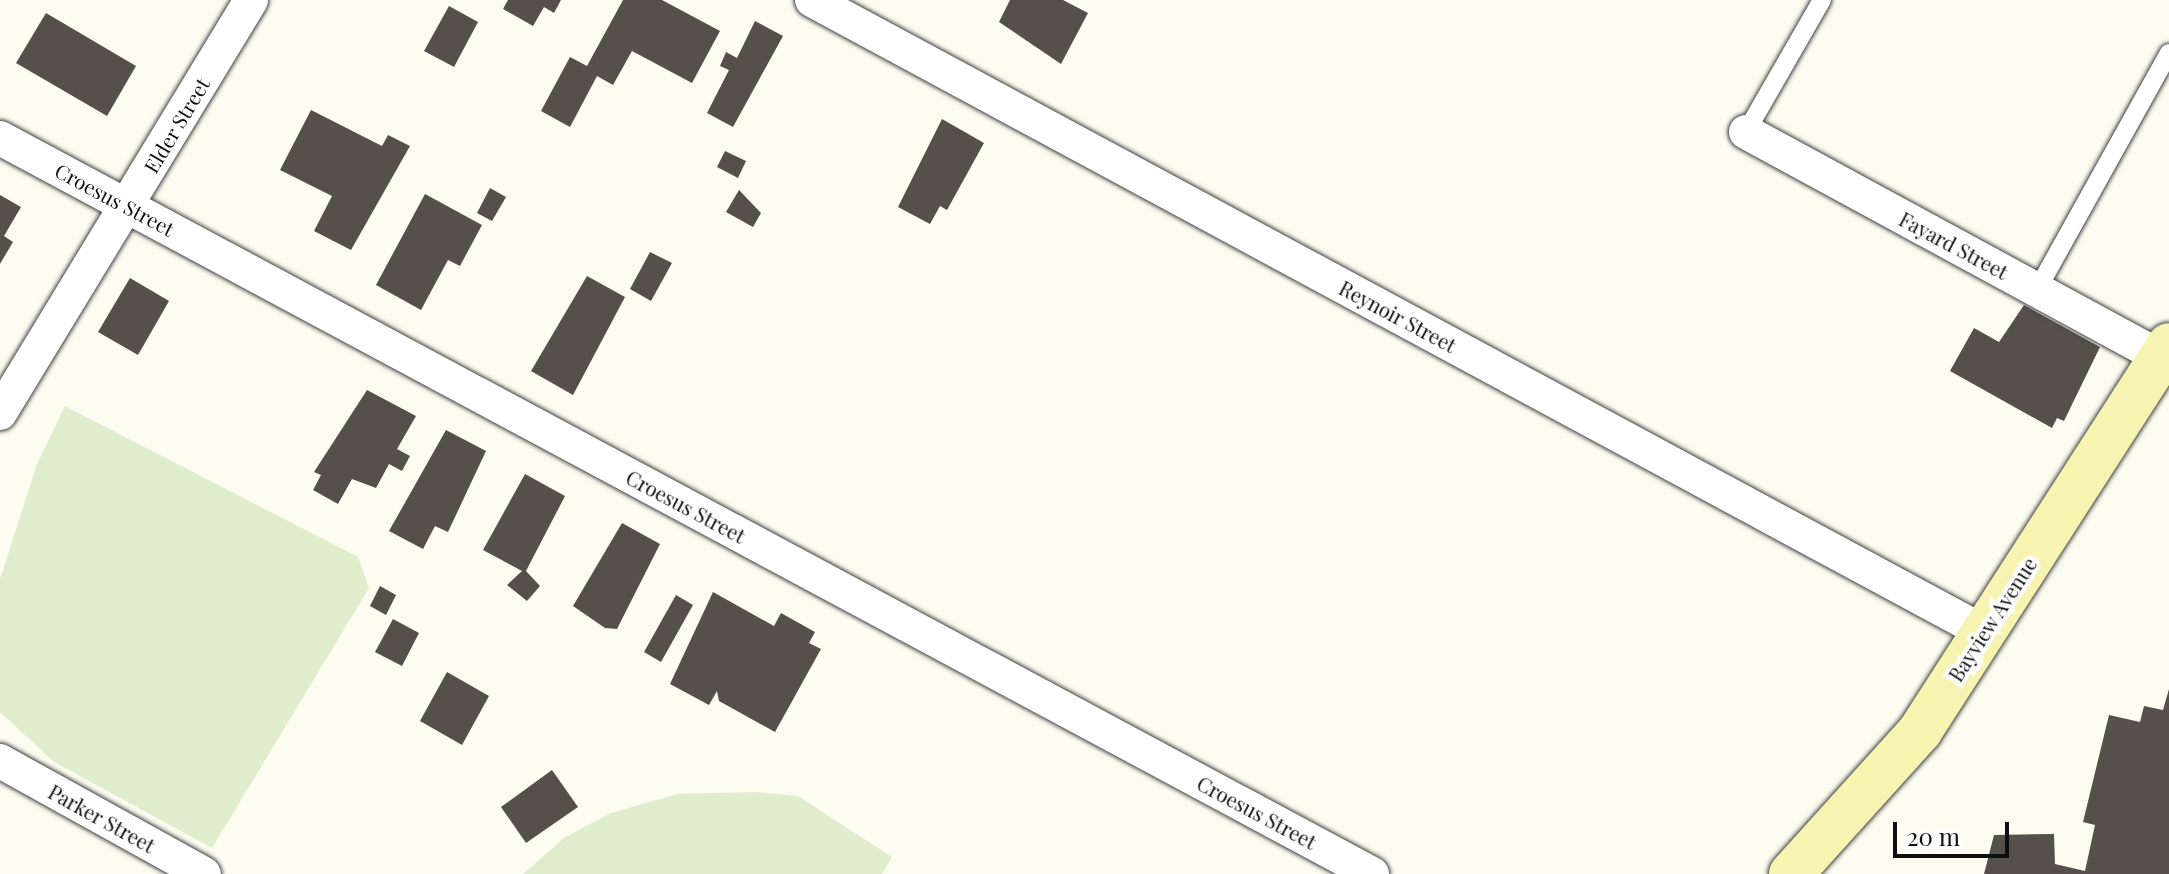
<!DOCTYPE html>
<style>
body{margin:0}
#map{position:relative;width:2169px;height:874px;overflow:hidden;background:#fdfcf0;font-family:"Playfair Display",serif}
div>[style]{position:absolute}
[style*='--x']{left:calc(var(--x)*1px);top:calc(var(--y)*1px);width:calc(var(--w)*1px);rotate:calc(var(--a)*1deg)}
.pitch>*{inset:0;background:#e0edcd}
.building>*{inset:0;background:#55504b}
.roads{filter:drop-shadow(0 0 2px #414141) drop-shadow(0 0 2px #414141)}
.lane>*{height:18px;margin:-9px;padding:0 9px;transform-origin:9px;border-radius:9px;background:#fff}
.street>*{height:34px;margin:-17px;padding:0 17px;transform-origin:17px;border-radius:17px;background:#fff}
.secondary>*{height:44px;margin:-22px;padding:0 22px;transform-origin:22px;border-radius:22px;background:#f7f4b1}
span{translate:-50% -50%;white-space:nowrap;text-align:center;line-height:1.15;-webkit-text-stroke:8px #fff;paint-order:stroke}
.street-label{font-size:20px;color:#0e0e0e}
.scale{position:absolute;left:1893px;top:822px;width:116px;height:36px;box-sizing:border-box;border:4px solid #0e0e0e;border-top:0;padding-left:10px;font-size:24px;line-height:28px;white-space:nowrap;color:#0e0e0e;-webkit-text-stroke:6px #fff;paint-order:stroke}
</style>
<div id="map">
<div class="pitch">
<div style="clip-path:polygon(65px 406px,358px 557px,369px 588px,212px 848px,54px 762px,0 712px,0 579px,37px 464px)"></div>
<div style="clip-path:polygon(757px 792px,798px 796px,892px 857px,882px 874px,523px 874px,564px 838px,611px 813px,677px 794px)"></div>
</div>
<div class="building">
<div style="clip-path:polygon(508px 0,561px 0,554px 13px,544px 7px,533px 26px,503px 9px)"></div>
<div style="clip-path:polygon(623px 0,662px 0,720px 31px,692px 83px,632px 51px,613px 85px,597px 76px,570px 127px,541px 111px,570px 57px,587px 66px)"></div>
<div style="clip-path:polygon(1010px 0,1063px 0,1088px 13px,1061px 64px,999px 22px)"></div>
<div style="clip-path:polygon(449px 6px,478px 22px,454px 67px,424px 51px)"></div>
<div style="clip-path:polygon(46px 13px,136px 66px,107px 116px,16px 63px)"></div>
<div style="clip-path:polygon(755px 21px,783px 36px,733px 127px,707px 113px,729px 70px,720px 66px,726px 52px,737px 58px)"></div>
<div style="clip-path:polygon(311px 110px,382px 146px,388px 135px,410px 146px,351px 250px,314px 231px,332px 196px,280px 170px)"></div>
<div style="clip-path:polygon(942px 119px,984px 143px,947px 210px,940px 206px,930px 224px,898px 207px)"></div>
<div style="clip-path:polygon(725px 151px,746px 161px,738px 178px,717px 167px)"></div>
<div style="clip-path:polygon(490px 188px,506px 197px,492px 221px,477px 213px)"></div>
<div style="clip-path:polygon(739px 190px,761px 213px,753px 227px,726px 212px)"></div>
<div style="clip-path:polygon(425px 194px,482px 225px,460px 266px,448px 260px,421px 310px,376px 285px)"></div>
<div style="clip-path:polygon(0 195px,21px 207px,4px 236px,13px 242px,0 264px)"></div>
<div style="clip-path:polygon(650px 252px,672px 263px,651px 301px,630px 289px)"></div>
<div style="clip-path:polygon(587px 276px,625px 297px,573px 395px,531px 371px)"></div>
<div style="clip-path:polygon(130px 278px,169px 301px,138px 355px,98px 332px)"></div>
<div style="clip-path:polygon(2024px 305px,2100px 347px,2064px 421px,2057px 418px,2052px 428px,1950px 371px,1974px 328px,1999px 342px)"></div>
<div style="clip-path:polygon(367px 390px,416px 416px,397px 449px,410px 456px,402px 471px,389px 464px,376px 488px,352px 479px,338px 504px,313px 490px,321px 475px,314px 472px)"></div>
<div style="clip-path:polygon(446px 430px,486px 451px,448px 532px,435px 526px,423px 549px,389px 531px)"></div>
<div style="clip-path:polygon(525px 474px,565px 496px,526px 571px,540px 586px,527px 601px,507px 585px,522px 571px,483px 550px)"></div>
<div style="clip-path:polygon(622px 523px,660px 544px,617px 629px,605px 628px,573px 606px)"></div>
<div style="clip-path:polygon(380px 586px,396px 595px,386px 615px,370px 606px)"></div>
<div style="clip-path:polygon(713px 592px,774px 626px,781px 613px,815px 632px,809px 643px,821px 649px,775px 732px,719px 701px,717px 691px,709px 705px,670px 684px)"></div>
<div style="clip-path:polygon(676px 595px,693px 605px,661px 662px,644px 652px)"></div>
<div style="clip-path:polygon(393px 619px,419px 633px,402px 666px,375px 652px)"></div>
<div style="clip-path:polygon(447px 672px,489px 696px,462px 745px,420px 721px)"></div>
<div style="clip-path:polygon(2169px 689px,2169px 874px,1984px 874px,1994px 835px,2054px 834px,2055px 864px,2085px 871px,2095px 825px,2083px 822px,2109px 715px,2140px 722px,2144px 706px,2163px 710px)"></div>
<div style="clip-path:polygon(552px 770px,578px 807px,526px 843px,501px 807px)"></div>
</div>
<div class="roads">
<div class="lane">
<div style="--x:1746;--y:132;--w:152;--a:-60.1"></div>
<div style="--x:2037;--y:290;--w:271;--a:-60.9"></div>
</div>
<div class="street">
<div style="--x:812;--y:0;--w:1332;--a:28.34"></div>
<div style="--x:1746;--y:132;--w:472;--a:28.5"></div>
<div style="--x:0;--y:138;--w:1557;--a:28.21"></div>
<div style="--x:0;--y:413;--w:483;--a:-58.7"></div>
<div style="--x:0;--y:761;--w:233;--a:29"></div>
</div>
<div class="secondary">
<div style="--x:1791;--y:874;--w:193;--a:-47.9"></div>
<div style="--x:1920;--y:731;--w:459;--a:-57.2"></div>
</div>
</div>
<div class="street-label">
<span style="left:176px;top:125px;rotate:-59deg">Elder Street</span>
<span style="left:115px;top:199px;rotate:28deg">Croesus Street</span>
<span style="left:1954px;top:245px;rotate:28deg">Fayard Street</span>
<span style="left:1398px;top:316px;rotate:28deg">Reynoir Street</span>
<span style="left:686px;top:506px;rotate:28deg">Croesus Street</span>
<span style="left:1992px;top:619px;rotate:-57deg">Bayview Avenue</span>
<span style="left:1257px;top:812px;rotate:28deg">Croesus Street</span>
<span style="left:102px;top:818px;rotate:29deg">Parker Street</span>
</div>
<div class="scale">20 m</div>
</div>
